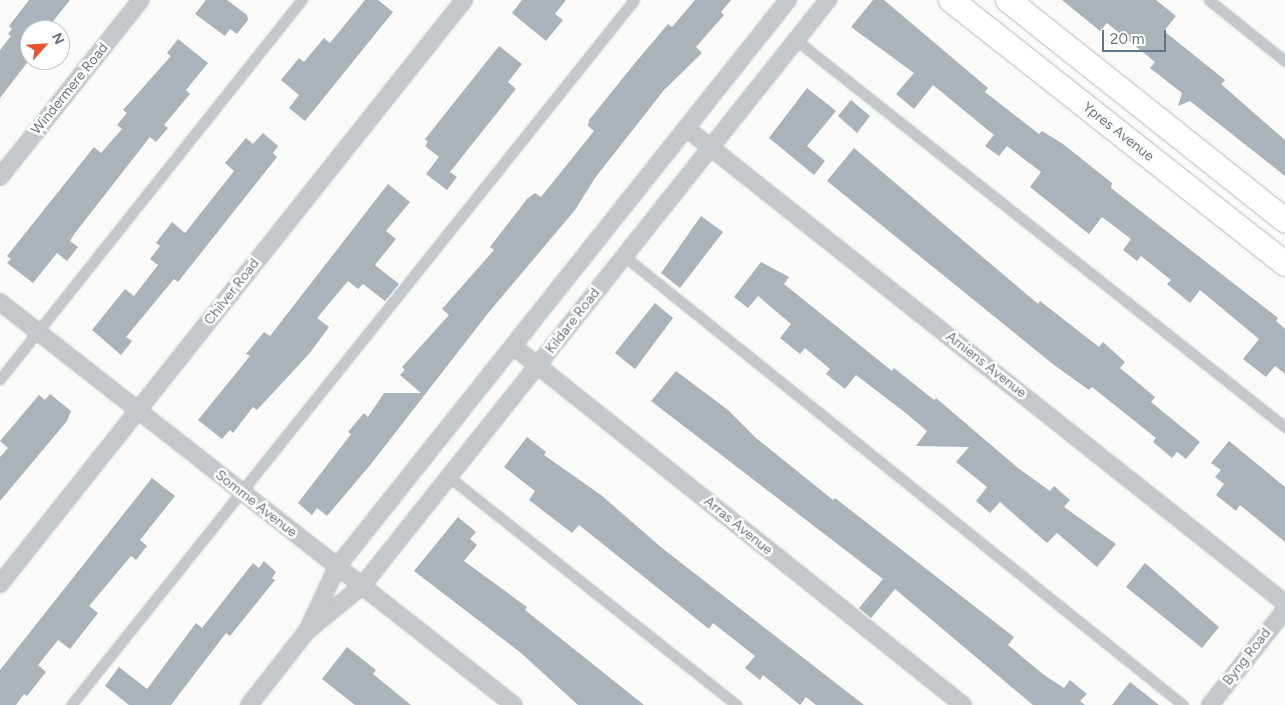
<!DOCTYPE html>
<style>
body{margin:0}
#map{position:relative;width:1285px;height:705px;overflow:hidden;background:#fafaf8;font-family:Figtree,sans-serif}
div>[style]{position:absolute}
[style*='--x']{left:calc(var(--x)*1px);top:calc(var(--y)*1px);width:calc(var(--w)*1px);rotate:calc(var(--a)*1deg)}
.building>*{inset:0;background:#aab3b9}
.roads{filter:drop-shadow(0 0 1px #b3babf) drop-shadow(0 0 1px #b3babf)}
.lane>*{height:9px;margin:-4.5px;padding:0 4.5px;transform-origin:4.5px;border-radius:4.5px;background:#c3c8cc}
.street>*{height:16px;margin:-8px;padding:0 8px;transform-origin:8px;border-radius:8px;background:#c3c8cc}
.secondary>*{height:24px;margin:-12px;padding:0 12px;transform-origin:12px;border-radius:12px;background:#fff}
span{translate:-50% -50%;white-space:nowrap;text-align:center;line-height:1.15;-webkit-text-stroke:5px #fff;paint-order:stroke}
.street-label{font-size:14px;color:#657683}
.north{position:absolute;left:20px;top:20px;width:50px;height:50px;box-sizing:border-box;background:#fff;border:1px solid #c1c8cd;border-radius:50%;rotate:64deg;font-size:14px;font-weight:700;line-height:20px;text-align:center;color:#657683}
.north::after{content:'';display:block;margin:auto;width:18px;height:22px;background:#e4572e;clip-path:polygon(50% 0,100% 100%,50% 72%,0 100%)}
.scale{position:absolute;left:1102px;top:30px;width:64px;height:22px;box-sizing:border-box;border:2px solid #657683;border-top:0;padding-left:6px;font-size:15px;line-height:18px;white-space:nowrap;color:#657683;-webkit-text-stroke:4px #fff;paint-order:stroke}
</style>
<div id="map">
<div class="building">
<div style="clip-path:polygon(29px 0,70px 0,46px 30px,30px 30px,30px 59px,0 98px,0 50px,11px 36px,8px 34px,12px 29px,9px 26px)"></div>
<div style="clip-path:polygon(206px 0,227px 0,247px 15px,248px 20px,237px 34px,230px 29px,225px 36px,195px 14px)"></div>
<div style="clip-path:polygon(365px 0,378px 0,393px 12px,305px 121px,289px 108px,299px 95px,281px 80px,299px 58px,304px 62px,324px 38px,330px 43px)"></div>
<div style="clip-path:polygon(522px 0,566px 0,555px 14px,563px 20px,546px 41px,512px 13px)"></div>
<div style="clip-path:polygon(695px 0,731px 0,721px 12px,724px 15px,696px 47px,702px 53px,664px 90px,595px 178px,575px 210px,489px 312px,371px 464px,327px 516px,317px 508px,312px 515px,298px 503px,351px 434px,348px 432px,364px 413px,368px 417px,384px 393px,421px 393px,400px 375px,405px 370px,402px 367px,449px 315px,442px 309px,494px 250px,490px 247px,527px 199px,535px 193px,541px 197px,594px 131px,588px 126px,589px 120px,635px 63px,668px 24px,672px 27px)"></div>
<div style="clip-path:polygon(873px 0,884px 0,988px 88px,985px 92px,1039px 134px,1042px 131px,1063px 144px,1112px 183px,1111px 188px,1278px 318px,1276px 321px,1285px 329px,1285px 374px,1275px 366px,1266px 377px,1243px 359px,1259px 339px,1200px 290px,1190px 303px,1167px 284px,1171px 280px,1141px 256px,1137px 261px,1123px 250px,1131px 239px,1102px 217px,1089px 234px,1030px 187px,1041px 172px,1007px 146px,999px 156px,985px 146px,994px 135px,933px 85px,914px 109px,896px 94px,914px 73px,851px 27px)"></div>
<div style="clip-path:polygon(1062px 0,1156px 0,1176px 16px,1164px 31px,1225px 80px,1221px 84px,1285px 140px,1285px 176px,1190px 101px,1178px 106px,1182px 93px,1150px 68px,1155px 62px,1107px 23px,1100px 31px)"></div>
<div style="clip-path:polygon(178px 39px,208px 63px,186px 90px,190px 94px,164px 125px,168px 128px,156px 142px,150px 137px,75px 233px,70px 241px,78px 247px,67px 261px,57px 253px,33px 283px,7px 263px,11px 259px,7px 256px,94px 147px,101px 153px,122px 129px,117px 125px,127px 113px,123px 110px,171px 56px,167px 53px)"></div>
<div style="clip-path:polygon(499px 46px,522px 64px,508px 82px,516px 89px,450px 172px,457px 177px,447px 190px,426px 174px,439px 157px,425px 146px,428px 142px,425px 139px)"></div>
<div style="clip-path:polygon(807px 88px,836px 111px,807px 146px,825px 161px,814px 175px,769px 138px)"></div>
<div style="clip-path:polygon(851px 100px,870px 116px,857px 133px,838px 116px)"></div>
<div style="clip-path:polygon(263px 133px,278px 146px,273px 153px,277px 157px,178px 282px,174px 279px,126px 337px,132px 341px,121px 355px,92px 330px,125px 289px,134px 296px,158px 265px,150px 259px,160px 246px,156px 243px,172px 222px,185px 233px,234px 171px,225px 163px,246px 138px,253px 144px)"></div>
<div style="clip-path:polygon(854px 148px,1038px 304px,1040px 301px,1099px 347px,1103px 342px,1125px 362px,1120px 368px,1155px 397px,1151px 402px,1200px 442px,1186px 459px,1177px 452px,1172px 458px,1153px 442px,1156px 438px,1092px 387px,1089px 390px,1054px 365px,827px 181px)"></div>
<div style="clip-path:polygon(388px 184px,410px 202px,386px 231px,396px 239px,375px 265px,399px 284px,385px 301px,363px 284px,358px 289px,348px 281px,317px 318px,329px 327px,309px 354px,257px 410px,253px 407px,233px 433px,230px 430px,222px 439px,198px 420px,250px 356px,246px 354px,264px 332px,270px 336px)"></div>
<div style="clip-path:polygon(701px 216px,723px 232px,680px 288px,661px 273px)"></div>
<div style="clip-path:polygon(761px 262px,789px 277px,784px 284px,892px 371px,894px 368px,934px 400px,936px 398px,1018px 468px,1050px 491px,1054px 486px,1070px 500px,1064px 507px,1116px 544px,1097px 567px,1057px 533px,1047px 543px,1000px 502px,990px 513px,976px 501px,987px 487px,956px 462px,969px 447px,916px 446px,927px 431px,907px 414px,856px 375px,845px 389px,826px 374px,830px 369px,805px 348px,800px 354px,780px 338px,791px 324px,758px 296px,748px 308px,734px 297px)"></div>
<div style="clip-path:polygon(655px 303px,673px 318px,635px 369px,615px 353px)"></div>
<div style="clip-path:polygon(676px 371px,728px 410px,756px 438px,833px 500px,835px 498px,1014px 637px,1008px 645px,1044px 675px,1064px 688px,1070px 680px,1087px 694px,1080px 701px,1085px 705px,1033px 705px,895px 589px,871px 618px,859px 608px,883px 579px,651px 401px)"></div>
<div style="clip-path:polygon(50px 394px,71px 411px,67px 421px,0 501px,0 457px,8px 448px,0 441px,39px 395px,45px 400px)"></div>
<div style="clip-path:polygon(527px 437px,546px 452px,544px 455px,601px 495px,662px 548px,864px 705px,816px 705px,806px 697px,800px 705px,763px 675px,760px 680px,745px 668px,755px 656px,713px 623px,709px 629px,579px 525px,572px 533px,529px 500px,535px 491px,504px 467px)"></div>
<div style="clip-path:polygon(1229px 441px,1285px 487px,1285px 542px,1240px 505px,1236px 511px,1216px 495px,1224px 484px,1215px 477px,1221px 470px,1211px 463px)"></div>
<div style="clip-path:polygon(152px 478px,175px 496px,140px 540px,147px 546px,136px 560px,131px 556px,89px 606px,98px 613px,70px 649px,58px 640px,38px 665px,46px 672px,27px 696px,24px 694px,16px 705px,0 705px,0 670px)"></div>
<div style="clip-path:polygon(458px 517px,476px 532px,470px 539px,477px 545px,464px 561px,527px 607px,525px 610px,644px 705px,578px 705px,521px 653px,414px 571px)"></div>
<div style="clip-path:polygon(264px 561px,276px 572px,272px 578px,275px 580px,230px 636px,226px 633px,171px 705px,129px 705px,105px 686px,119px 667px,147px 689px,196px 623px,202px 628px,253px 563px,259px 568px)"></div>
<div style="clip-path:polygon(1145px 563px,1219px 627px,1202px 648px,1126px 587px)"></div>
<div style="clip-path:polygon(347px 647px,376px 670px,373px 674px,411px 705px,355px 705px,322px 679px)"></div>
<div style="clip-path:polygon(1130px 682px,1159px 705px,1112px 705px)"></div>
</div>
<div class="roads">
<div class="lane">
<div style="--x:1209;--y:0;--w:97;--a:38.8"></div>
<div style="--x:796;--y:40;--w:624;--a:38.36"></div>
<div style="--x:624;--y:256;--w:717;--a:38.77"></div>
<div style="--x:0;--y:379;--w:485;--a:-51.5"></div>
<div style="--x:449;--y:477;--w:367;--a:38.4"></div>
<div style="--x:71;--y:705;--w:902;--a:-51.39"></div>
</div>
<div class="street">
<div style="--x:686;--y:128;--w:764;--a:38.41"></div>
<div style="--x:0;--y:177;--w:226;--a:-51.5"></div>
<div style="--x:0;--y:302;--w:653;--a:38.1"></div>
<div style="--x:513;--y:346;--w:576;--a:38.58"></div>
<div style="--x:0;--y:584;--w:746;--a:-51.53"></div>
<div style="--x:309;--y:627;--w:66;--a:-65"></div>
<div style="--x:337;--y:567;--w:724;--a:-51.5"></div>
<div style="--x:249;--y:705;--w:94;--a:-51.9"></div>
<div style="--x:307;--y:631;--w:71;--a:-39.3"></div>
<div style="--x:362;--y:586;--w:749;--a:-51.51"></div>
<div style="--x:1210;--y:705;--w:121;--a:-51.7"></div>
</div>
<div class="secondary">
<div style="--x:951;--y:0;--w:426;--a:38.3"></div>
<div style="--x:1008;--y:0;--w:354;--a:38.5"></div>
</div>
</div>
<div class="street-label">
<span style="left:70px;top:89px;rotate:-51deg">Windermere Road</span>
<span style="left:1118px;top:132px;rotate:38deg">Ypres Avenue</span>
<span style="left:232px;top:292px;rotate:-52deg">Chilver Road</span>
<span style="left:573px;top:321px;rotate:-52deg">Kildare Road</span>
<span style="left:986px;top:365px;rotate:38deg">Amiens Avenue</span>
<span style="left:256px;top:504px;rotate:38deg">Somme Avenue</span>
<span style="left:738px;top:526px;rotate:39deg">Arras Avenue</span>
<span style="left:1247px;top:657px;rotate:-52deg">Byng Road</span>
</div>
<div class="north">N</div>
<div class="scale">20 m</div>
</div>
